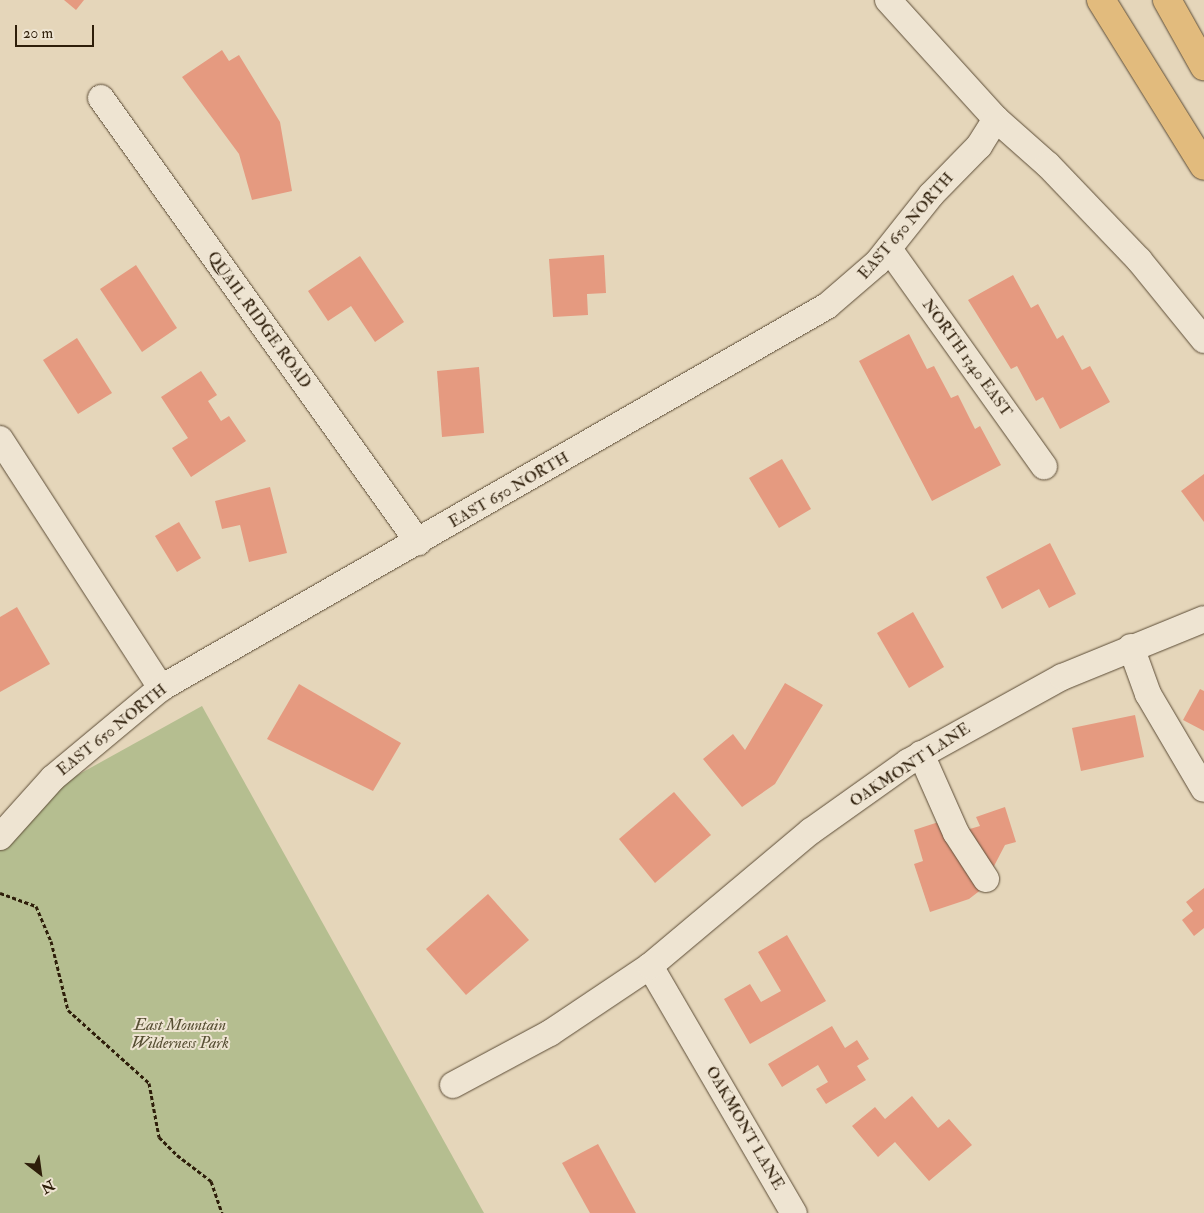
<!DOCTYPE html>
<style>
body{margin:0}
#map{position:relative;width:1204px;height:1213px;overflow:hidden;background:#e5d6ba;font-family:"IM FELL Double Pica",serif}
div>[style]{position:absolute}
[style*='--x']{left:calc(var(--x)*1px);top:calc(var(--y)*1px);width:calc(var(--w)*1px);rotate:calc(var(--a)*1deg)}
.green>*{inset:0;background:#b5be90}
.building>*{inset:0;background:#e59a80}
.path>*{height:3px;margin-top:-1.5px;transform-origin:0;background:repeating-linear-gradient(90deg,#2e1e0a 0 4px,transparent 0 6.5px)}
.roads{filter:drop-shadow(0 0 1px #5c4c36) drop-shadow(0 0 1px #5c4c36)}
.minor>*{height:26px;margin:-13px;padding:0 13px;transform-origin:13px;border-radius:13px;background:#eee4d2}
.highway>*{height:28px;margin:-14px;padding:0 14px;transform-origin:14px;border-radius:14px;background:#e2bb7d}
span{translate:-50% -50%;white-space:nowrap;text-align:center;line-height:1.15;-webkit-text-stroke:4px #eee4d2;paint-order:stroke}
.street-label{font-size:16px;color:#2e1e0a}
.park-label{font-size:16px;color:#564e32;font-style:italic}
.north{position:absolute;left:15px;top:1148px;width:50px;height:50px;-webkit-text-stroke:4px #eee4d2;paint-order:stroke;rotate:150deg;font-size:14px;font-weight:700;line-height:20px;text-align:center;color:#2e1e0a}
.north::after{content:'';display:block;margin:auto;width:18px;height:22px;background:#2e1e0a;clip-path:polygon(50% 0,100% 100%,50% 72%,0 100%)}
.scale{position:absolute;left:15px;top:25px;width:79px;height:22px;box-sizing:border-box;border:2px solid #2e1e0a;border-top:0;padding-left:6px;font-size:15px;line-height:18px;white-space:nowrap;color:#2e1e0a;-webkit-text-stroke:4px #eee4d2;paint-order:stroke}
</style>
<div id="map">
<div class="green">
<div style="clip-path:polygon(202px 706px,484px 1213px,0 1213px,0 818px)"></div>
</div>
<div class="building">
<div style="clip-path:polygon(64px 0,84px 0,76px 10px)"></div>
<div style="clip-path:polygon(222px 50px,229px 61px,239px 55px,280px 122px,292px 191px,252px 200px,239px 154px,182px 77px)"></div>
<div style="clip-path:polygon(604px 255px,606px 293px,587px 294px,588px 315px,553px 317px,549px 259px)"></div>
<div style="clip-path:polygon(360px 256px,404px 322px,375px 342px,351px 306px,328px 321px,308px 291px)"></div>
<div style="clip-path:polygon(136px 265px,177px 328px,142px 352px,100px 289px)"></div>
<div style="clip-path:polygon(1013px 275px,1031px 308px,1038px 304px,1057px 339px,1063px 335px,1082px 370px,1090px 366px,1110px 402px,1060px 429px,1043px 397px,1036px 401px,1017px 366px,1011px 369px,968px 300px)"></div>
<div style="clip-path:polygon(909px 334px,927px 369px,934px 366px,951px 398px,958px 395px,975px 429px,980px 426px,1001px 465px,932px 501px,859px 361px)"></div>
<div style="clip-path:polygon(77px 338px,112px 393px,78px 414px,43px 360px)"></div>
<div style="clip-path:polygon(479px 367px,484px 433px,442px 437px,437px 371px)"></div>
<div style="clip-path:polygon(201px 371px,217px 395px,208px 401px,221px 421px,229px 416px,246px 441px,191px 477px,172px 448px,188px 438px,161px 397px)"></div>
<div style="clip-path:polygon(782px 459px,811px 509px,779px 528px,749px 478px)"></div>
<div style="clip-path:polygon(1204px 474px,1204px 522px,1181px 491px)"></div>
<div style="clip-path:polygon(270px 487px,287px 553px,249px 562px,240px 525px,222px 529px,215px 501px)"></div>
<div style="clip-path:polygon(179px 522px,201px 558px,177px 572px,155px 536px)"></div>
<div style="clip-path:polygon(1050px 543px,1076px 594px,1049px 608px,1039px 589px,1002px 609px,986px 577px)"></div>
<div style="clip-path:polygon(17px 607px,50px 664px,0 692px,0 617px)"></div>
<div style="clip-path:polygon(913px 612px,944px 667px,909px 688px,877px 633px)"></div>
<div style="clip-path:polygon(785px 683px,823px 705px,775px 784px,742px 807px,703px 759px,733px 734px,745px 750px)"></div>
<div style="clip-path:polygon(299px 684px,401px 743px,373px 791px,267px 739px)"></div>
<div style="clip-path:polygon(1200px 689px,1204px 691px,1204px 731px,1183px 720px)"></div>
<div style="clip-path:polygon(1135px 715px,1144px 757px,1081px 771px,1072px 728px)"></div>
<div style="clip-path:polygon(674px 792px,711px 835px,655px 883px,619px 839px)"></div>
<div style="clip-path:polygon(1005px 807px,1016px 842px,1005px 845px,982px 889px,969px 899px,930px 912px,914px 864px,923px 861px,914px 830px,951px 818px,956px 833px,980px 826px,976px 817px)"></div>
<div style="clip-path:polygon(1204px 888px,1204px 928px,1194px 936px,1182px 920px,1193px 911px,1186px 902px)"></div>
<div style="clip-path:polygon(488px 894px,529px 940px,466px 995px,426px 949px)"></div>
<div style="clip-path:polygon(787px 935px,826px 1001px,750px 1044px,724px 999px,750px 984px,761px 1002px,781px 991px,758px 952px)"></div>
<div style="clip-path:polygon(832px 1026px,845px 1048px,857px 1040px,869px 1059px,857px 1066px,866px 1080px,826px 1104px,816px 1089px,828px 1082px,818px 1065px,782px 1087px,768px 1064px)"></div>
<div style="clip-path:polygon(912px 1096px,938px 1128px,949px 1119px,972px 1145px,929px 1181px,895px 1142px,878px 1157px,852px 1126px,875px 1107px,885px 1119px)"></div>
<div style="clip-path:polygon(598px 1144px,636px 1213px,590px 1213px,562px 1163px)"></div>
</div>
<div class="path">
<div style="--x:0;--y:893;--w:38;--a:20"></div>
<div style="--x:36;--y:906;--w:38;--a:67"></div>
<div style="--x:51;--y:941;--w:71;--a:76.2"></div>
<div style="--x:68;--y:1010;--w:109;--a:42"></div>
<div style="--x:149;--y:1083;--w:55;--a:79.5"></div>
<div style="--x:159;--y:1137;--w:25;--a:45"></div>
<div style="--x:177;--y:1155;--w:43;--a:37.4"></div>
<div style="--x:211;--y:1181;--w:34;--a:71"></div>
</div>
<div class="roads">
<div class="minor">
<div style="--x:888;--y:0;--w:161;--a:47.8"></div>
<div style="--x:996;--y:119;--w:69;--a:41.5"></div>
<div style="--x:1048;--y:165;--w:132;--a:46.2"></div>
<div style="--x:1139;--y:260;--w:103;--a:50.9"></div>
<div style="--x:101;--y:98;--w:546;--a:54.47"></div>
<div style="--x:889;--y:249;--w:267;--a:54.5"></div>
<div style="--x:0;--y:439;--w:297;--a:57.1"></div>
<div style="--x:1131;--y:647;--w:50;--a:70.1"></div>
<div style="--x:1148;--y:694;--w:110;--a:59.5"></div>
<div style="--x:921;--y:754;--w:86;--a:66.1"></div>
<div style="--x:956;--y:833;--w:55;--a:56.9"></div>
<div style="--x:0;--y:837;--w:79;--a:-48.1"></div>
<div style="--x:53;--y:778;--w:141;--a:-39.8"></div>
<div style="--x:161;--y:688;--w:768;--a:-29.84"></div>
<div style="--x:827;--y:306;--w:66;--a:-40.7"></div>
<div style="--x:877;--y:263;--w:87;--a:-51.5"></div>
<div style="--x:931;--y:195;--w:69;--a:-45.6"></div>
<div style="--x:979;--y:146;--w:32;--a:-58"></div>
<div style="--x:650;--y:966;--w:286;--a:59.8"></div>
<div style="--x:453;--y:1085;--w:110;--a:-28.2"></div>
<div style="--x:550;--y:1033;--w:120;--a:-33.8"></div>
<div style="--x:650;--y:966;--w:210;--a:-40"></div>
<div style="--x:811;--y:831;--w:119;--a:-35.4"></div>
<div style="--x:908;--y:762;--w:176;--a:-28.9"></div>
<div style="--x:1062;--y:677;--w:153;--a:-22.2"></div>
</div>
<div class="highway">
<div style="--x:1101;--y:0;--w:195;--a:58.2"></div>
<div style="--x:1167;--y:0;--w:76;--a:60.7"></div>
</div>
</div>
<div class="street-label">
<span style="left:906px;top:226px;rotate:-49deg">EAST 650 NORTH</span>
<span style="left:259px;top:320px;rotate:54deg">QUAIL RIDGE ROAD</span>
<span style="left:967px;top:358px;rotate:54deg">NORTH 1340 EAST</span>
<span style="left:509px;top:490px;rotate:-30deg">EAST 650 NORTH</span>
<span style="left:112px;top:730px;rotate:-39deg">EAST 650 NORTH</span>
<span style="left:910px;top:765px;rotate:-33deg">OAKMONT LANE</span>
<span style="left:745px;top:1128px;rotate:60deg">OAKMONT LANE</span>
</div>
<div class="park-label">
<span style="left:180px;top:1034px">East Mountain<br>Wilderness Park</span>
</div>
<div class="north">N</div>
<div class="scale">20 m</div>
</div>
